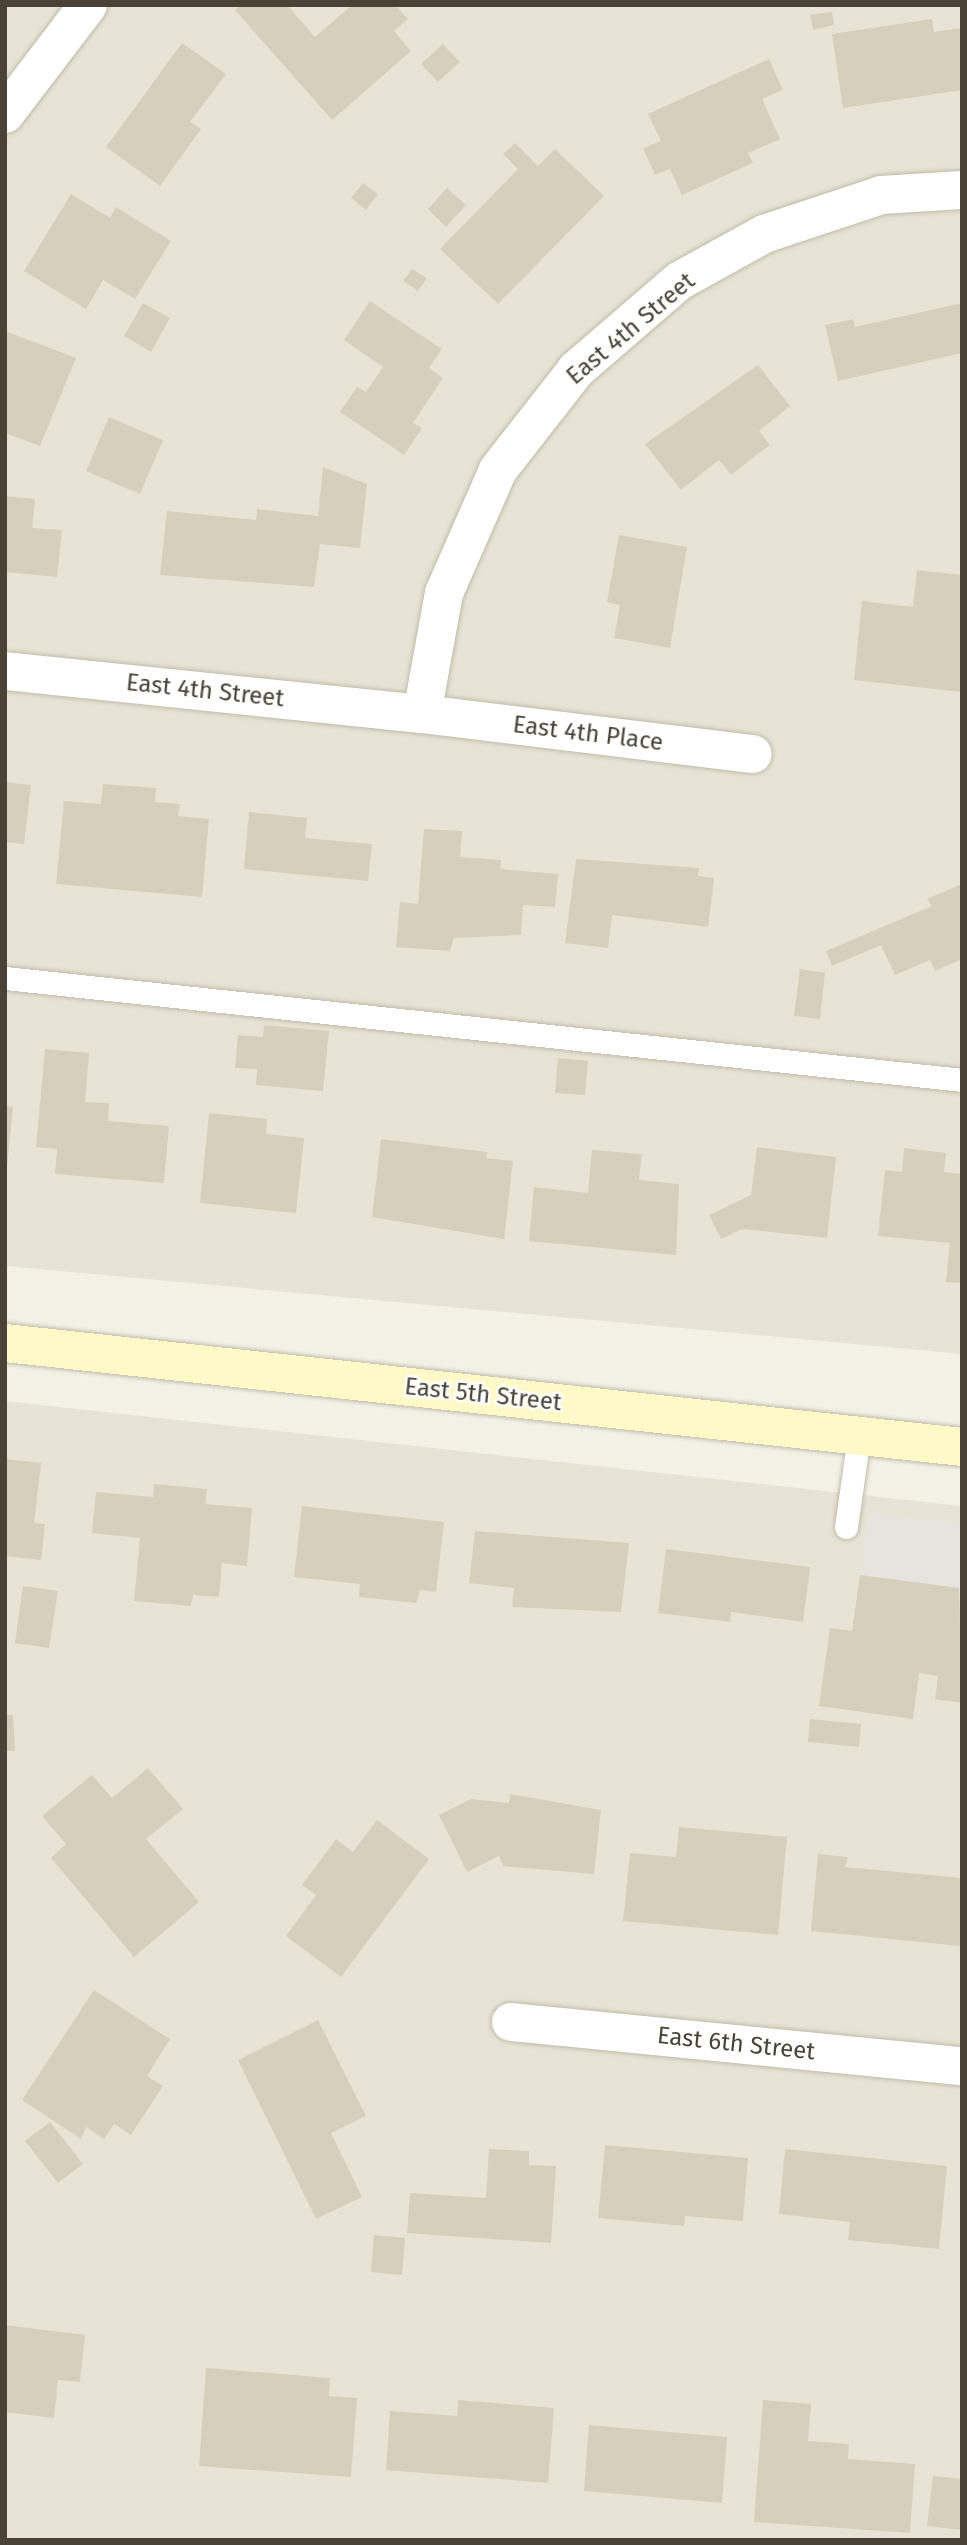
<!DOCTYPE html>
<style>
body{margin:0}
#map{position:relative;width:967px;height:2545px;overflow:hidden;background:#f4f2e7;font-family:"Fira Sans",sans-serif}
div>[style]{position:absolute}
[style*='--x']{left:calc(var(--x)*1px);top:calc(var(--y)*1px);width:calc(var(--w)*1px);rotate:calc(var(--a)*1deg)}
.residential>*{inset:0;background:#e8e4d5}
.parking>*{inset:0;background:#e5e4df}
.building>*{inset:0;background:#d6cfbc}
.roads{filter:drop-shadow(0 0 2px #c0bbaa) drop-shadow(0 0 2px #c0bbaa)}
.lane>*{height:23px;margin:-11.5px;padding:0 11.5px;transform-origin:11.5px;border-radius:11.5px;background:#fff}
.street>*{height:38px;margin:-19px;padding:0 19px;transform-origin:19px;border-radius:19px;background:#fff}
.secondary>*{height:38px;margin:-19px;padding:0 19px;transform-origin:19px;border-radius:19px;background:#fff8c7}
span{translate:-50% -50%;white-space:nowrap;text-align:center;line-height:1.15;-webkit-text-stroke:5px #fff;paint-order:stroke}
.street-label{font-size:24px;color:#484336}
.frame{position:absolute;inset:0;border:7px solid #484336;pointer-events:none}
</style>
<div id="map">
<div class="residential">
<div style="clip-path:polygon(5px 5px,962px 5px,962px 1354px,5px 1266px)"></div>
<div style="clip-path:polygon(5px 1401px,962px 1506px,962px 2540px,5px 2540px)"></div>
</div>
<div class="parking">
<div style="clip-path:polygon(869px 1513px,962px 1524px,962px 1589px,860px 1575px)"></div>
</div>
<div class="building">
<div style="clip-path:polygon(241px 5px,287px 5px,315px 37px,352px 5px,395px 5px,408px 19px,394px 31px,411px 51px,332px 120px,235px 10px)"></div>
<div style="clip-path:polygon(832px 12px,834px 25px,813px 30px,810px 15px)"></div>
<div style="clip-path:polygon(932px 19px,934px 32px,962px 28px,962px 90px,843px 108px,832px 34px)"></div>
<div style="clip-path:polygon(182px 43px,226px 74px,190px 122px,201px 129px,160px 186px,106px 147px)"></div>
<div style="clip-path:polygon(443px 44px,460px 62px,438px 82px,421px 64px)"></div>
<div style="clip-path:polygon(769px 59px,783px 90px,762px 99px,780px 139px,748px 153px,753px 163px,682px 195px,670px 169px,655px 175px,643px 148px,661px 141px,648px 114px)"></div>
<div style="clip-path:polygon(515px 143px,538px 166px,555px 149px,604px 196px,498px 304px,440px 249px,518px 169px,503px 154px)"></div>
<div style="clip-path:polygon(363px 183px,378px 194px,366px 210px,351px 198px)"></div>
<div style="clip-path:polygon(447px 188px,466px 205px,446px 227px,428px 209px)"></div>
<div style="clip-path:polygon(71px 194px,110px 218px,116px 207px,171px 241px,135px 299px,103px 280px,86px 309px,24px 271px)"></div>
<div style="clip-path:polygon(412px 269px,427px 278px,418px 291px,403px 281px)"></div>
<div style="clip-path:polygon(370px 301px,442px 349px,429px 368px,443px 378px,413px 423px,422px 428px,404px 455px,340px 412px,357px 387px,366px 392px,383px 367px,344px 340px)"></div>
<div style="clip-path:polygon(143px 303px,170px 318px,151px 352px,124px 336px)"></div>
<div style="clip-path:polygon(962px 303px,962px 353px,838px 381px,825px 325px,853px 319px,855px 327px)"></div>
<div style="clip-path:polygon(5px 331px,76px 358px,40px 446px,5px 433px)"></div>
<div style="clip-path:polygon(758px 365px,790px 406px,759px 431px,770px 445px,731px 475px,719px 460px,681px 490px,645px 444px)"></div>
<div style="clip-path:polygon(109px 417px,163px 440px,140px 494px,86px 471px)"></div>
<div style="clip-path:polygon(323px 467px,367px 484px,360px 548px,320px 544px,314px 587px,160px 575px,167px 511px,256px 520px,257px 509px,318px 516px)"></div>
<div style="clip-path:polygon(5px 496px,35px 499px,32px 528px,62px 530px,57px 577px,5px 572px)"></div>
<div style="clip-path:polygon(619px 535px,687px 547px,670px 648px,614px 638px,620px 605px,607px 602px)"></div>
<div style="clip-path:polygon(917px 570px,962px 575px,962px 692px,854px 680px,862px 601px,913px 607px)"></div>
<div style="clip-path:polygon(5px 782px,31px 785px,24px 844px,5px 842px)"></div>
<div style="clip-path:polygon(103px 784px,156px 788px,155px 802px,180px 804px,178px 816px,209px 819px,202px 897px,56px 884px,64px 801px,101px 804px)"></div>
<div style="clip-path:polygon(249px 812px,307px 818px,305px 838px,372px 844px,368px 881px,244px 869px)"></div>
<div style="clip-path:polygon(424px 829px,462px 831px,460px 857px,501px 860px,500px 869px,558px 874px,555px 907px,523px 905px,521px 935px,454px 938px,450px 951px,396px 947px,400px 902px,418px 904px)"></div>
<div style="clip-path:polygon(576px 859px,699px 868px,698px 876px,714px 878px,708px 927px,612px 915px,608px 948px,565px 943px)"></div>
<div style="clip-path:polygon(962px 884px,962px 959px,935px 971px,930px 960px,895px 975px,881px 945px,832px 966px,826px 951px,932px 906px,927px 899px)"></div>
<div style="clip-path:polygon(800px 969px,825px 973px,820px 1019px,794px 1016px)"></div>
<div style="clip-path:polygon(264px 1025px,329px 1031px,323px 1091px,256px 1085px,257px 1069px,235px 1068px,238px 1035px,263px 1037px)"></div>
<div style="clip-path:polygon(45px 1049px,89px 1053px,85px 1102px,109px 1103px,108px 1121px,169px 1126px,164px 1183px,55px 1174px,57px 1149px,36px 1147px)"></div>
<div style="clip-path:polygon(558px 1058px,588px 1061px,585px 1095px,555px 1093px)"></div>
<div style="clip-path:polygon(5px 1106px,13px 1107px,7px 1168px,5px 1168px)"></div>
<div style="clip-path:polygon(209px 1113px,267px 1119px,266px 1134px,304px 1138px,296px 1213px,200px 1203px)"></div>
<div style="clip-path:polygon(381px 1139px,487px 1152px,486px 1158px,513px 1161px,504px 1239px,372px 1217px)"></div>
<div style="clip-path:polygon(757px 1147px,836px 1157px,827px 1238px,742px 1229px,721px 1239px,709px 1215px,751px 1195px)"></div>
<div style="clip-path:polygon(904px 1148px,946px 1153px,944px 1172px,962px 1174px,962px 1283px,946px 1282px,950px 1243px,878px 1236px,885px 1170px,902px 1172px)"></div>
<div style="clip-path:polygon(592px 1150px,642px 1154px,639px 1180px,679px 1184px,676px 1255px,529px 1241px,534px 1187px,588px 1193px)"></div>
<div style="clip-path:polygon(5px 1459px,41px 1463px,34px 1523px,45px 1524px,41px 1560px,5px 1556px)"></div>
<div style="clip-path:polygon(154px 1484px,207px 1489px,205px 1504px,252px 1508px,247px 1566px,222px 1563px,219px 1597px,193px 1595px,191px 1606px,134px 1601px,140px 1538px,92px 1533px,96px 1492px,153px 1497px)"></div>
<div style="clip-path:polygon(302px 1506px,444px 1522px,436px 1592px,420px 1590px,416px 1603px,359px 1597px,360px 1584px,294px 1577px)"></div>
<div style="clip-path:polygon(475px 1531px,629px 1543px,621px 1612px,512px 1607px,514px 1588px,469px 1583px)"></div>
<div style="clip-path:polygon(666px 1549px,810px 1567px,803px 1622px,731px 1612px,730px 1622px,658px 1613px)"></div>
<div style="clip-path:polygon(860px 1575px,959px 1588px,962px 1703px,935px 1699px,938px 1676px,919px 1673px,913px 1719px,819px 1706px,830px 1628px,852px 1631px)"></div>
<div style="clip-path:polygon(23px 1586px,58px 1591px,49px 1648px,15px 1643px)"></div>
<div style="clip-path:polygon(5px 1715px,13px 1715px,15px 1751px,5px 1751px)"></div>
<div style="clip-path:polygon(810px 1719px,861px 1724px,859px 1747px,808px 1742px)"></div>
<div style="clip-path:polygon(148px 1768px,183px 1809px,146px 1839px,199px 1902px,134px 1957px,51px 1858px,66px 1844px,42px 1816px,92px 1775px,112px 1798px)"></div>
<div style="clip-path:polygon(510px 1794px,601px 1810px,594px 1874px,503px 1866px,499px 1856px,467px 1872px,439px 1815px,471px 1799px,509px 1803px)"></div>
<div style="clip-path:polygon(377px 1820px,429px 1859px,341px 1977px,286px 1936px,316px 1895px,302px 1885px,336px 1839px,353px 1852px)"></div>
<div style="clip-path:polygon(679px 1827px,787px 1837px,778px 1935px,623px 1921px,630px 1853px,676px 1857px)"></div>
<div style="clip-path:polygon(818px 1854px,848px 1857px,845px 1867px,962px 1878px,960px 1946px,811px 1931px)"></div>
<div style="clip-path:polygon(94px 1990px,170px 2039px,147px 2076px,163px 2086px,131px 2135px,114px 2124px,104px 2139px,86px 2127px,81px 2139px,22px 2100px)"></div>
<div style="clip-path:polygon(318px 2020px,366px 2116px,331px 2133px,362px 2197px,316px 2219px,238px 2060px)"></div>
<div style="clip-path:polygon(50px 2122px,83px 2164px,58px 2183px,25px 2141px)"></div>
<div style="clip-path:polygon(605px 2145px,748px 2158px,743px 2221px,685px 2216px,684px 2226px,598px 2218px)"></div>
<div style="clip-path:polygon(489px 2149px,529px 2151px,529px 2165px,556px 2166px,551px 2243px,407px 2233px,410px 2193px,486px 2198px)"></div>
<div style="clip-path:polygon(785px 2149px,947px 2166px,939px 2249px,848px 2240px,850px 2222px,779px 2214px)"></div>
<div style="clip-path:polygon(374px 2235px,405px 2238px,402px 2275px,371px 2272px)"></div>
<div style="clip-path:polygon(5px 2325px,85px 2335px,80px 2382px,58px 2380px,54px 2418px,5px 2412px)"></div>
<div style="clip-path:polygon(206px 2368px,330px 2378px,329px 2396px,357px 2398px,351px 2477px,199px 2466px)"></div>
<div style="clip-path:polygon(458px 2400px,554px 2408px,548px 2483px,386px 2470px,390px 2411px,457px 2416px)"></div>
<div style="clip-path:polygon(763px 2400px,811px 2404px,808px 2441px,849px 2444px,848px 2459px,915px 2464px,910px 2533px,754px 2522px)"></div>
<div style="clip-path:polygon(589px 2425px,727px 2437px,722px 2503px,584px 2491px)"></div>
<div style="clip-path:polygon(933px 2476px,962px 2479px,962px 2530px,927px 2526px)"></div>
</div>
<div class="roads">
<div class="lane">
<div style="--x:5;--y:978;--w:962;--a:6.08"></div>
<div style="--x:846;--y:1527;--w:92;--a:-81.9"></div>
</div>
<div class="street">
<div style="--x:5;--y:114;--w:137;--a:-52.7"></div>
<div style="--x:5;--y:671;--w:419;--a:5.9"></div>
<div style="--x:422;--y:714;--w:123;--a:-79.7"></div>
<div style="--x:444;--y:593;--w:134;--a:-66.3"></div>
<div style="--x:498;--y:470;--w:127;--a:-52"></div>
<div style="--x:576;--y:370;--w:136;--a:-40.8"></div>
<div style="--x:679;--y:281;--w:97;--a:-28.9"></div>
<div style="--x:764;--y:234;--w:123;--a:-18.4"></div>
<div style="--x:881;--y:195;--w:81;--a:-3.5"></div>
<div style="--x:422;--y:714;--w:333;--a:6.9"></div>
<div style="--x:511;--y:2022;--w:453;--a:5.6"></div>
</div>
<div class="secondary">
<div style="--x:5;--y:1343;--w:963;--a:6.2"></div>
</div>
</div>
<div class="street-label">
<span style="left:631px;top:329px;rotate:-40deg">East 4th Street</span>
<span style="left:205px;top:691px;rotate:6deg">East 4th Street</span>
<span style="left:588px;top:734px;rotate:7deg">East 4th Place</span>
<span style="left:483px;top:1395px;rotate:6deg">East 5th Street</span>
<span style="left:736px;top:2044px;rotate:6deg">East 6th Street</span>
</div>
<div class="frame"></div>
</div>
